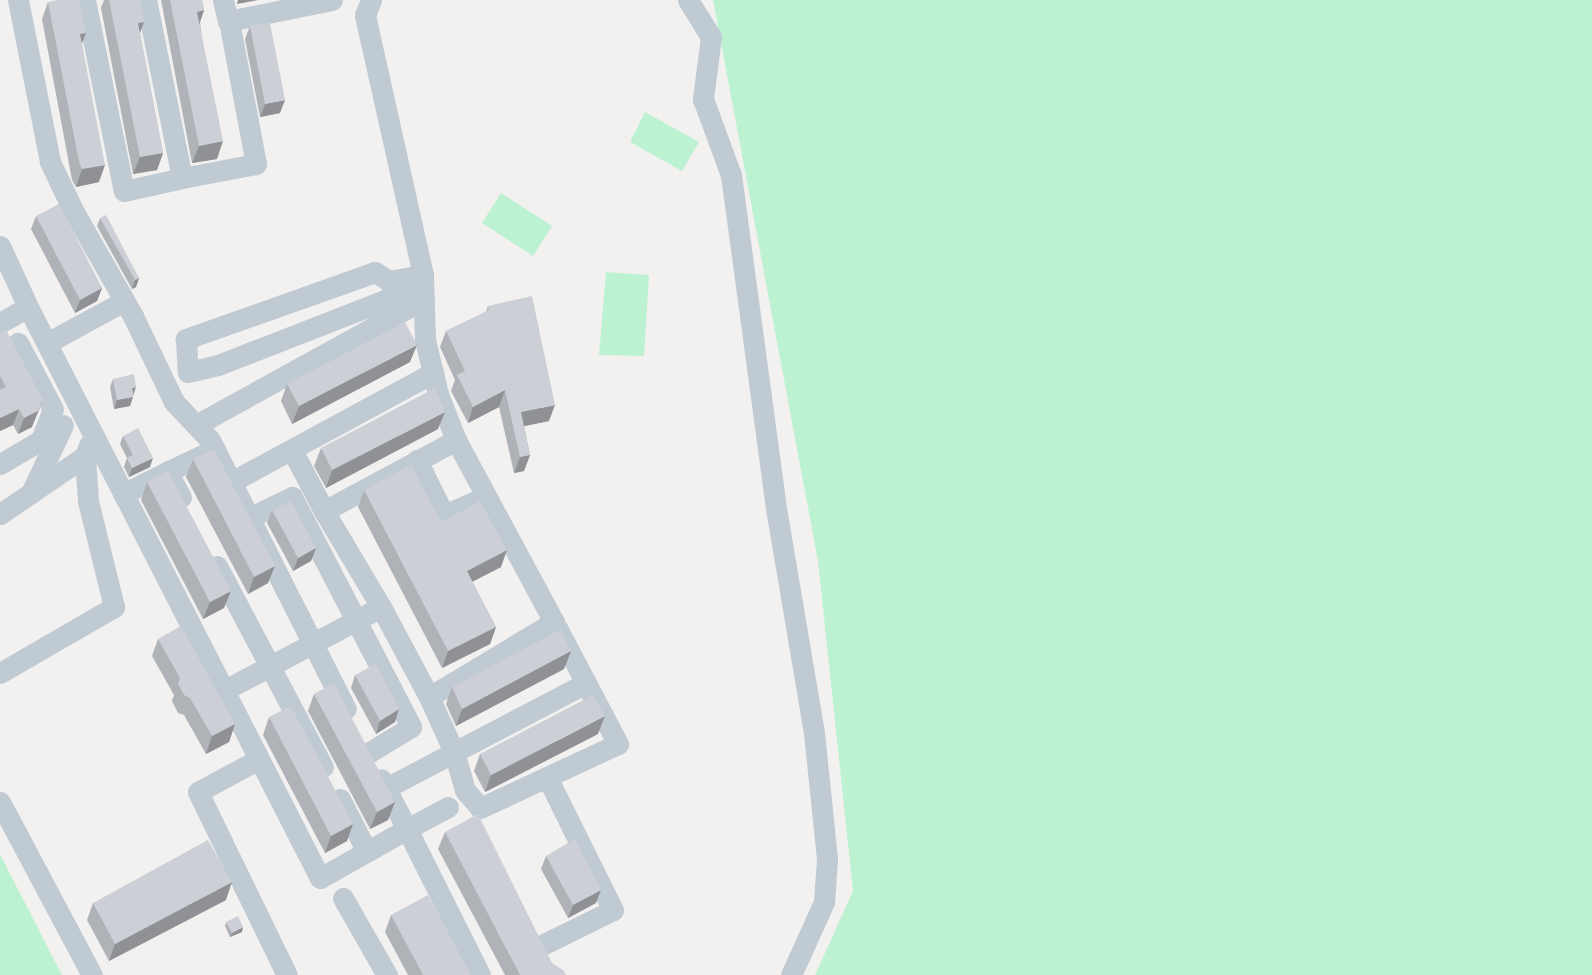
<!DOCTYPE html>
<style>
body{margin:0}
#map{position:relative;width:1592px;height:975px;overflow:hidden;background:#f3f0f0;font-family:"Fira Sans Condensed",sans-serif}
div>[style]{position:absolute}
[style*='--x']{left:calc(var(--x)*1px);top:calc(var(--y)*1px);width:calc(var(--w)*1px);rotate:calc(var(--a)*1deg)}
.green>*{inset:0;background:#bcf2d2}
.minor>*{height:21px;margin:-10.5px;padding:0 10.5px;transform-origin:10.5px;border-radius:10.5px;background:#c0cad3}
.wall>*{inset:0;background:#afb2b7}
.shaded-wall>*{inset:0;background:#8f9195}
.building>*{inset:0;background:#cccfd5}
span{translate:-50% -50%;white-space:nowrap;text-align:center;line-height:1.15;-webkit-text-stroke:4.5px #fff;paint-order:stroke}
</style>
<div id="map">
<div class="green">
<div style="clip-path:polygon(713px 0,1592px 0,1592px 975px,815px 975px,853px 891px,818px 561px)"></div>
<div style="clip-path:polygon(645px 112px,699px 142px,682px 171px,630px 142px)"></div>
<div style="clip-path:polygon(501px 193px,552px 226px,533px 256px,482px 223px)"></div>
<div style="clip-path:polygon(606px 272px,649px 275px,644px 356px,599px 355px)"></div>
<div style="clip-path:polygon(0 854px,25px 903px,62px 975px,0 975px)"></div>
</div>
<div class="minor">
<div style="--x:18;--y:0;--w:165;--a:78.8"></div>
<div style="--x:50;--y:162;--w:55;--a:64.4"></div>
<div style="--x:74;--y:212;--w:120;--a:60.4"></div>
<div style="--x:133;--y:316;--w:95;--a:64.5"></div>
<div style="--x:174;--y:402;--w:52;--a:46.5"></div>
<div style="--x:210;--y:440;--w:301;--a:63.2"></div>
<div style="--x:85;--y:0;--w:195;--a:78.5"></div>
<div style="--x:124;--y:191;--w:59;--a:-12.6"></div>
<div style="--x:182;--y:178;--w:182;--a:-101.4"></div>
<div style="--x:223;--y:0;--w:22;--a:77"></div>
<div style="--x:228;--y:21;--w:106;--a:-11.4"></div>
<div style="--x:688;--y:0;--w:44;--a:58.1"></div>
<div style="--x:711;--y:37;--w:63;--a:97.4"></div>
<div style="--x:703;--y:99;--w:81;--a:69.8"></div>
<div style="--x:731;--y:175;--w:342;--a:82.3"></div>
<div style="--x:777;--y:514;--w:222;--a:80.4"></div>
<div style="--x:814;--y:733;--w:127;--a:84.1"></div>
<div style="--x:827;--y:859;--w:43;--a:94"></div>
<div style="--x:824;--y:902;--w:80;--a:114.3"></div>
<div style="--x:182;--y:178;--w:75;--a:-10.7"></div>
<div style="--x:256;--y:164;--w:146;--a:-100.7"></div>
<div style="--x:0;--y:246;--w:67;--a:65.3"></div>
<div style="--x:423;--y:275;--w:35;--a:170"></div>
<div style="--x:389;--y:281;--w:17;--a:-147"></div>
<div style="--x:375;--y:272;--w:201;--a:160.5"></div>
<div style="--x:186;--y:339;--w:33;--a:87"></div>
<div style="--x:188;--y:372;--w:31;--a:-13"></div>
<div style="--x:218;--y:365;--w:179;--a:-21.3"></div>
<div style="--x:385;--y:300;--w:40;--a:-18"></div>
<div style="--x:0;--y:323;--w:32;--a:-30"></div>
<div style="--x:28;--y:307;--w:641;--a:62.92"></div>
<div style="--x:320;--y:878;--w:100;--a:-29.4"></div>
<div style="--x:407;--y:829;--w:56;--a:-117.5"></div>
<div style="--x:47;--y:343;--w:88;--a:-28.6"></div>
<div style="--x:196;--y:425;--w:260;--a:-28.9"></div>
<div style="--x:292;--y:450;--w:69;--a:62.3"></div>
<div style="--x:417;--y:460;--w:61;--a:63.9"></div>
<div style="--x:444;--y:515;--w:45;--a:-23.7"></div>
<div style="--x:0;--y:464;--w:48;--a:-30.3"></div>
<div style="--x:41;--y:440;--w:33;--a:-69"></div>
<div style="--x:53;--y:409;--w:75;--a:-117.9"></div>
<div style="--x:231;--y:482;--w:230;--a:-28.4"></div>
<div style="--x:31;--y:493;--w:75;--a:-64.8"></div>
<div style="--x:123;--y:494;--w:49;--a:-26.6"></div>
<div style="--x:181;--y:497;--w:29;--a:-119"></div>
<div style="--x:167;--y:472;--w:53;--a:-25.6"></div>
<div style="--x:0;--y:514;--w:103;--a:-34.3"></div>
<div style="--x:85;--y:456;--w:12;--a:-70"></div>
<div style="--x:249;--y:518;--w:48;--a:-26"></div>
<div style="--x:292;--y:497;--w:259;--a:62.6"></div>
<div style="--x:411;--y:727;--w:50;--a:148.8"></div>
<div style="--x:217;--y:566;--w:227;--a:62.2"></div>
<div style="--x:381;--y:607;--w:112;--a:-120.7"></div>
<div style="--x:324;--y:511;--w:150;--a:-28.3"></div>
<div style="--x:0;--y:673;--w:132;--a:-30.1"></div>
<div style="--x:114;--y:607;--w:109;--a:-103.8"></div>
<div style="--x:88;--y:501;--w:45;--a:-93.8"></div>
<div style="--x:223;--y:691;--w:179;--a:-28"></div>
<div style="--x:381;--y:607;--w:102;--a:61.9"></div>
<div style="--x:429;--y:697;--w:146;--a:-31"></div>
<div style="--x:554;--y:622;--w:207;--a:-118.3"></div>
<div style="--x:456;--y:440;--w:49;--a:-111.4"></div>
<div style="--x:438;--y:394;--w:56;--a:-103.5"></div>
<div style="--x:425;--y:340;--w:65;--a:-91.8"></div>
<div style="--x:423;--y:275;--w:266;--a:-102.6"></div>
<div style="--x:365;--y:15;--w:16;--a:-68"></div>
<div style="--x:429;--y:697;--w:60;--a:65.6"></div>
<div style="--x:454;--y:752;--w:40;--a:74"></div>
<div style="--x:465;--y:790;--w:23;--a:50"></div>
<div style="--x:480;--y:808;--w:152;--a:-24.9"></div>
<div style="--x:618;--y:744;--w:131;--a:-117.7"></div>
<div style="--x:259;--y:759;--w:69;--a:151.6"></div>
<div style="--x:198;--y:792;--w:203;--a:64.1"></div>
<div style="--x:386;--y:788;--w:226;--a:-27.7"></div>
<div style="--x:340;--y:799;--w:59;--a:63"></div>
<div style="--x:0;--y:802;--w:196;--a:62"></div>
<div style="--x:448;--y:807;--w:47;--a:151.8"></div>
<div style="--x:407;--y:829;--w:163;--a:63.4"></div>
<div style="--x:343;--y:898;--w:89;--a:60.3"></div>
<div style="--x:542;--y:945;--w:79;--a:-26.2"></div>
<div style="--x:613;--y:910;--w:148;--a:-116.4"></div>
</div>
<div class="wall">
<div style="clip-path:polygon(104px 0,140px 0,140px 34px,163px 153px,157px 170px,133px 174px,101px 8px)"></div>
<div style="clip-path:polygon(161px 0,202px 0,204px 10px,200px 22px,217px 159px,192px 163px)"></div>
<div style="clip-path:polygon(48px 2px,86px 33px,82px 43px,99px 182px,76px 187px,72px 180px,42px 19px)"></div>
<div style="clip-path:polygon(250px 26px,280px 113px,260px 117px,245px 39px)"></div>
<div style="clip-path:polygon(36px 216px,102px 288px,97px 301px,75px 313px,31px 229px)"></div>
<div style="clip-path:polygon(100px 218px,139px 278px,136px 287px,132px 289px,97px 226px)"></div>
<div style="clip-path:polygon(488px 306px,549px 421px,524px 426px,530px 455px,524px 471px,514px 473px,499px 407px,468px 423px,451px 391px,455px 380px,440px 347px,446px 331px,486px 312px)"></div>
<div style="clip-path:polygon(0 333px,32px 427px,18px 434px,13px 425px,0 431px)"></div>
<div style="clip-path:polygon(410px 362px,292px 424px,281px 401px,287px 384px)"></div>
<div style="clip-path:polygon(113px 379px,133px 396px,130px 406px,114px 409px,110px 387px)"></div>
<div style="clip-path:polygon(438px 429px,326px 488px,314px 466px,321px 448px)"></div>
<div style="clip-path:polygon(123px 436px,150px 467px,129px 477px,124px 467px,127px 458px,120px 444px)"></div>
<div style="clip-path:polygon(193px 459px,268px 583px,248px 594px,186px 477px)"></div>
<div style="clip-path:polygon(147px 482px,224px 608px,203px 619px,141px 500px)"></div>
<div style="clip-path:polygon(364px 490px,441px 522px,501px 567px,472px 582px,496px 627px,490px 644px,442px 668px,358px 507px)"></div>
<div style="clip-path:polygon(272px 510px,316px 548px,311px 561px,293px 571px,267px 523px)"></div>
<div style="clip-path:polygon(158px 639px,235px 724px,229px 742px,206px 754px,184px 715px,178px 713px,172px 701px,174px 695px,152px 656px)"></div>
<div style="clip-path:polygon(571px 651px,564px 669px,456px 726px,446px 704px,452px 687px)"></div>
<div style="clip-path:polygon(355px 675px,395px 722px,376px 734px,351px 688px)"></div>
<div style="clip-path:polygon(314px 694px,395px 802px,388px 820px,370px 829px,308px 711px)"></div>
<div style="clip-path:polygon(269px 717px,347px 841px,325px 853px,263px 735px)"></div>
<div style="clip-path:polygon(598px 734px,485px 792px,474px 771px,480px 754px)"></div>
<div style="clip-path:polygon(445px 832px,552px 963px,566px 975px,505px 975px,438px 849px)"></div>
<div style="clip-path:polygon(546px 856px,596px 903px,568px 918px,541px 869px)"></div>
<div style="clip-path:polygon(226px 900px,109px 961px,87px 920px,93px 903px)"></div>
<div style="clip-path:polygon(391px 915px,471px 975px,408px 975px,385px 932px)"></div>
<div style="clip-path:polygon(226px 922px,242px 932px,230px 937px,225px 926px)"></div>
</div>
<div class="shaded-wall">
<div style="clip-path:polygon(238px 0,258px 0,237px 4px)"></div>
<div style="clip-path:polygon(204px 10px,198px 28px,197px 12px)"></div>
<div style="clip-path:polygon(144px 22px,138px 39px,138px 23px)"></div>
<div style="clip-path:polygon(86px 33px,79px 50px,80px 34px)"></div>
<div style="clip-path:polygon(285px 100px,280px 113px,260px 117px,265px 104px)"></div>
<div style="clip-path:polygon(223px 141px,217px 159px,192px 163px,199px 146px)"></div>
<div style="clip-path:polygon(163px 153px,157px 170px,133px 174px,140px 157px)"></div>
<div style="clip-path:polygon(105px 165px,99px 182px,76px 187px,82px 169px)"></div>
<div style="clip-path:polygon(139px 278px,136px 287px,132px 289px,135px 280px)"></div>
<div style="clip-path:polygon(102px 288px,97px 301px,75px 313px,80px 300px)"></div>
<div style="clip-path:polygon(417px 345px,410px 362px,292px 424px,299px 406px)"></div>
<div style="clip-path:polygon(136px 387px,133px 396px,132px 388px)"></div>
<div style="clip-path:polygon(505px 390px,499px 407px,468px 423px,473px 407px)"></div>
<div style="clip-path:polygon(133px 397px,130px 406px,114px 409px,117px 400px)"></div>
<div style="clip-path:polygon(43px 400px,32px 427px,18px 434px,24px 418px)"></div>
<div style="clip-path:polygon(555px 405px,549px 421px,515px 428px,521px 412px)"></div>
<div style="clip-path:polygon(19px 409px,13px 425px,0 431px,0 418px)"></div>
<div style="clip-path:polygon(445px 412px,438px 429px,326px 488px,332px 470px)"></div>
<div style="clip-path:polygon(530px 455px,524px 471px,514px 473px,520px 457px)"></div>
<div style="clip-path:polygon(153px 458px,150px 467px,129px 477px,132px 468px)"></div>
<div style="clip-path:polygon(316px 548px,311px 561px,293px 571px,298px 558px)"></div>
<div style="clip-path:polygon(507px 550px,501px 567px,460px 588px,467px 571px)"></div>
<div style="clip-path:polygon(275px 566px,268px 583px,248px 594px,254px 577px)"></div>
<div style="clip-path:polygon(231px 591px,224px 608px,203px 619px,210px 602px)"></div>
<div style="clip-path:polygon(496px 627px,490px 644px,442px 668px,448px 651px)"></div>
<div style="clip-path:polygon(571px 651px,564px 669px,456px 726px,462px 709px)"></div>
<div style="clip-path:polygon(399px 709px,395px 722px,376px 734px,380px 721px)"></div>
<div style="clip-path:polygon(605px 716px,598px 734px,485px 792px,491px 775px)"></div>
<div style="clip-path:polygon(235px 724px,229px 742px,206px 754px,212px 736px)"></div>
<div style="clip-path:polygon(395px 802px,388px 820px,370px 829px,377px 812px)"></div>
<div style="clip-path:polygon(353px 824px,347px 841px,325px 853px,331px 836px)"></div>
<div style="clip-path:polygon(232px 882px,226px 900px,109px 961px,115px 944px)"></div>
<div style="clip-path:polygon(601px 890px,596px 903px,568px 918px,573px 905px)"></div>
<div style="clip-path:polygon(243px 927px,242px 932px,230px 937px,232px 933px)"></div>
</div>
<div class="building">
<div style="clip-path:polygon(58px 0,79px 0,86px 33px,80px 34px,105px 165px,82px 169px,79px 162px,48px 2px)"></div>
<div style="clip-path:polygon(109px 0,140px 0,144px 22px,138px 23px,163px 153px,140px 157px)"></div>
<div style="clip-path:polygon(170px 0,202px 0,204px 10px,197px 12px,223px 141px,199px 146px)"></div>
<div style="clip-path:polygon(270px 23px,285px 100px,265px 104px,250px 26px)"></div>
<div style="clip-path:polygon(59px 204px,102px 288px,80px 300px,36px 216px)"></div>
<div style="clip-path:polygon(106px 215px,139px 278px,135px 280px,100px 218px)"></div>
<div style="clip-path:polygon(532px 296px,555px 405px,521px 412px,530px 455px,520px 457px,505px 390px,473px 407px,457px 375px,465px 371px,446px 331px,489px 310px,488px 306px)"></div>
<div style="clip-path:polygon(405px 322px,417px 345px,299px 406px,287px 384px)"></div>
<div style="clip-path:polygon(6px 330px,43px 400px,38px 411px,24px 418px,19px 409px,0 418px,0 390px,6px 387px,0 376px,0 333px)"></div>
<div style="clip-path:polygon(134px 374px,136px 387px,132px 388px,133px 397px,117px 400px,113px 379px)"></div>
<div style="clip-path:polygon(435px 388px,445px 412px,332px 470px,321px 448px)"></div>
<div style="clip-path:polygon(138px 428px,153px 458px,132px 468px,127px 458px,133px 455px,123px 436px)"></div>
<div style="clip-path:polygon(214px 449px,275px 566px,254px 577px,193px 459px)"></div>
<div style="clip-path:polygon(411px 465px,441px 522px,480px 501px,507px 550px,467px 571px,496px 627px,448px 651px,364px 490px)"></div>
<div style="clip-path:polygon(168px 471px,231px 591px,210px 602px,147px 482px)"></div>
<div style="clip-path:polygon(291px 501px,316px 548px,298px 558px,272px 510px)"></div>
<div style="clip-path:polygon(181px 626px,235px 724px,212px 736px,190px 698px,184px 695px,178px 684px,180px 678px,158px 639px)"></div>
<div style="clip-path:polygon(560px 630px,571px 651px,462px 709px,452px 687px)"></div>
<div style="clip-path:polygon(376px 664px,399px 709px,380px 721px,355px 675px)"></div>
<div style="clip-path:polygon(334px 683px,395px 802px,377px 812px,314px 694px)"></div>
<div style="clip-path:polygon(593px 695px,605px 716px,491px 775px,480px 754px)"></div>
<div style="clip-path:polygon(291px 706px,353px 824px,331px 836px,269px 717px)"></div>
<div style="clip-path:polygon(478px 814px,552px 963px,563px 970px,566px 975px,520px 975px,445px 832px)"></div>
<div style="clip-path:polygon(575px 839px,601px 890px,573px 905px,546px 856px)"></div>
<div style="clip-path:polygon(208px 840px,232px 882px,115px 944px,93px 903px)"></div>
<div style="clip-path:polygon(428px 895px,471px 975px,423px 975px,391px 915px)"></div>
<div style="clip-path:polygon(238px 916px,243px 927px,232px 933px,226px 922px)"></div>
</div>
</div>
